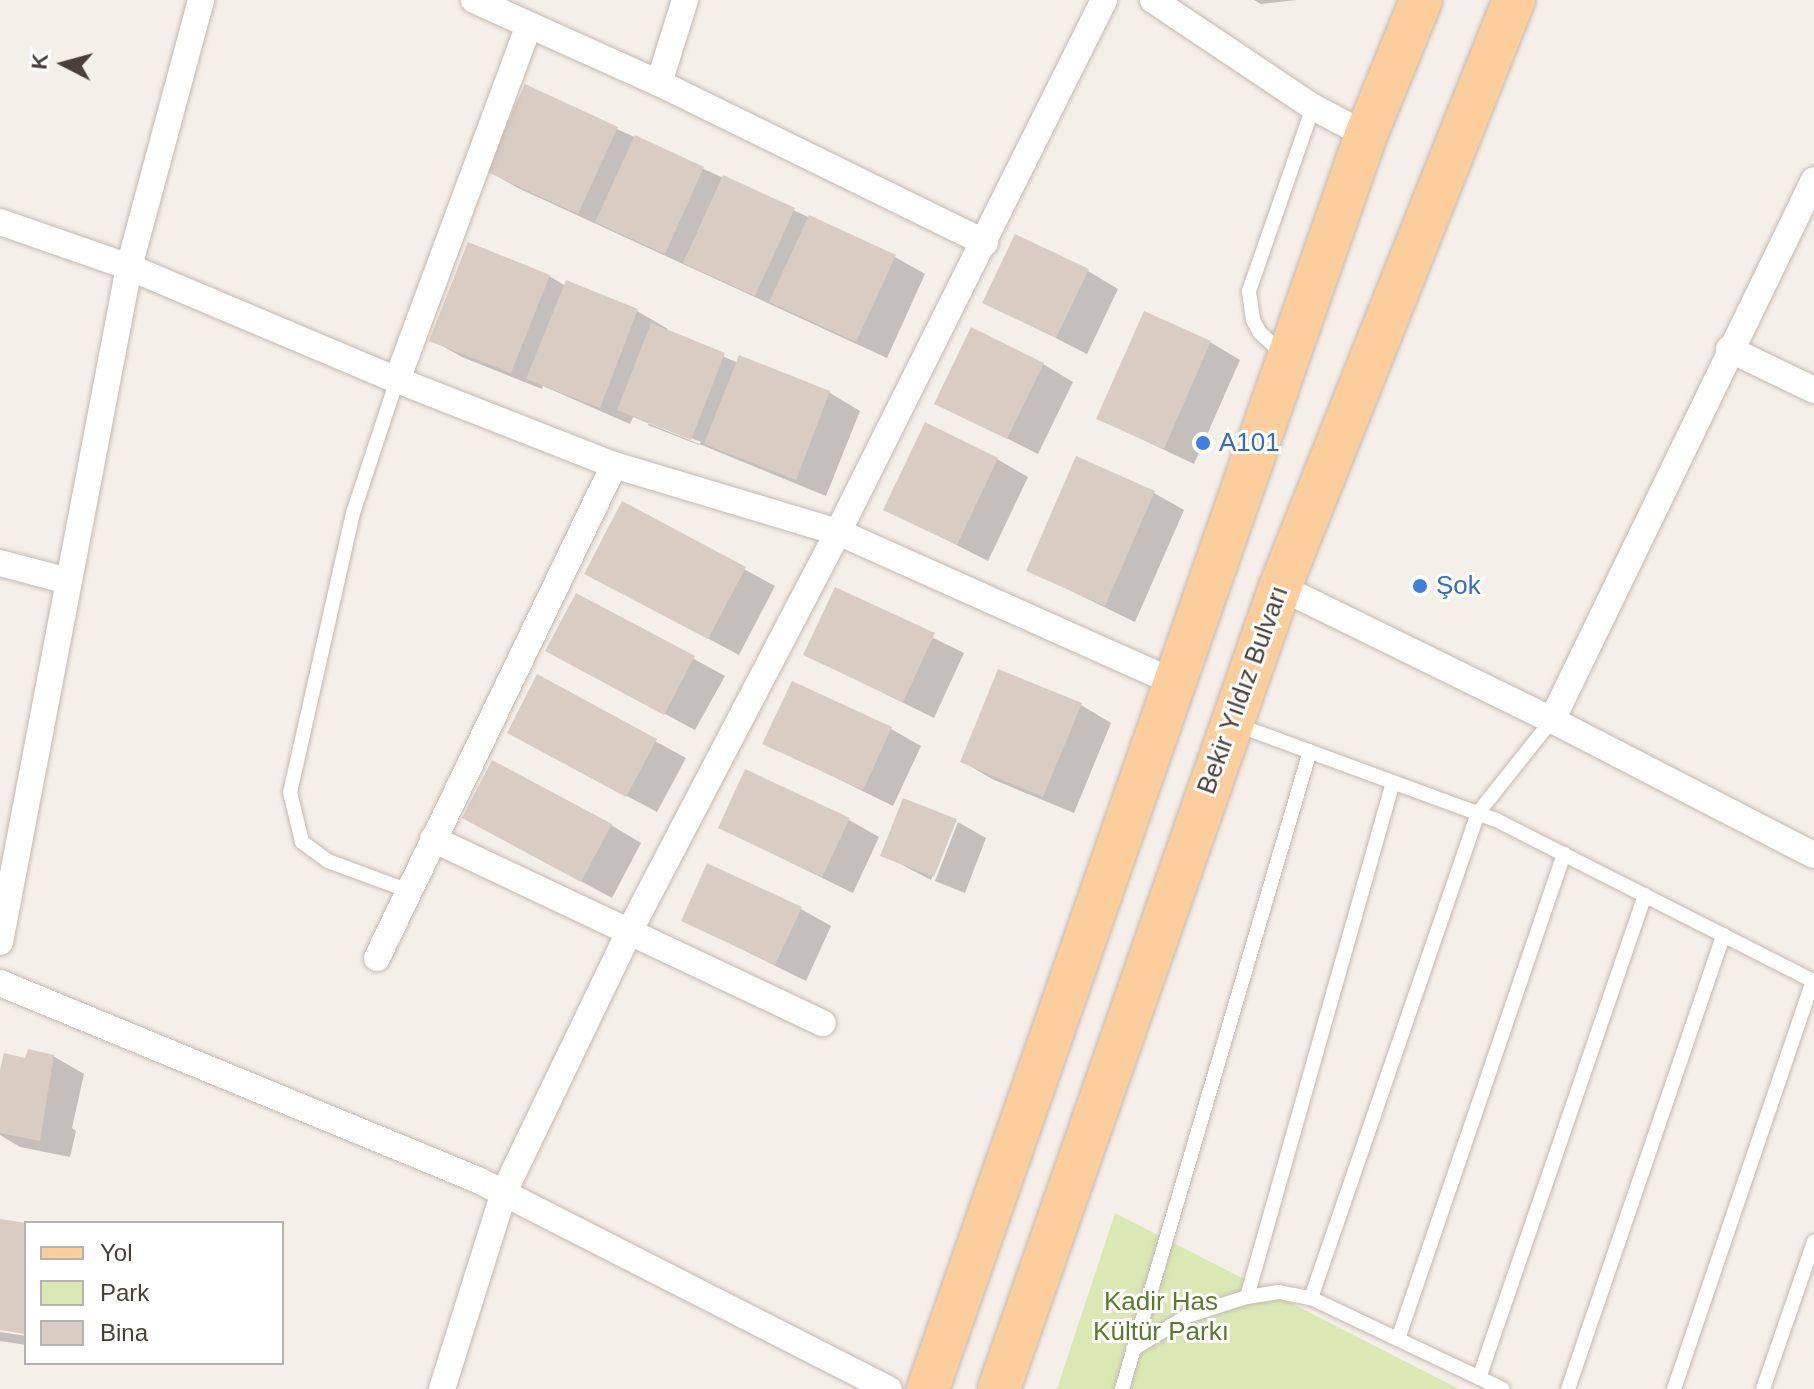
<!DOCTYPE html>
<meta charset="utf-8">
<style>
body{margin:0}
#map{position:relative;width:1814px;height:1389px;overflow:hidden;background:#f5efea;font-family:Helvetica,sans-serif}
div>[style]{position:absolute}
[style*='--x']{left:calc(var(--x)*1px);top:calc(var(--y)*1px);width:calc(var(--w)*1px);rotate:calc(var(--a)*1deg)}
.green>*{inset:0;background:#dbe8b4}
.shadow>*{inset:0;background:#0003}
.building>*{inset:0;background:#d9ccc3}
.roads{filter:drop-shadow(0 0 2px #c3b8b0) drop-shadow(0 0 2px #c3b8b0)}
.lane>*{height:14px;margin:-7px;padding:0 7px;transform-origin:7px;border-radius:7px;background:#fff}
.street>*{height:26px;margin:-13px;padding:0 13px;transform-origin:13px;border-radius:13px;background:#fff}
.primary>*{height:42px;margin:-21px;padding:0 21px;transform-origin:21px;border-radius:21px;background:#fcce9b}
.dots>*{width:22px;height:22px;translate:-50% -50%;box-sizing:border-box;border:4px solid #fff;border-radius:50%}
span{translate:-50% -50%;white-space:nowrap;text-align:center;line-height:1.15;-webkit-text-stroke:6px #fff;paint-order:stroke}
.shop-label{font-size:26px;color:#366cbe}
.left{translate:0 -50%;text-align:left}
.street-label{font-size:26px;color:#493f38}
.park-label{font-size:26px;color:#597a2b}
.legend{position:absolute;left:24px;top:1221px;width:260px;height:144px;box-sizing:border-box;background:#fff;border:2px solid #b6b2af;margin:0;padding:10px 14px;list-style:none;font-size:24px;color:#493f38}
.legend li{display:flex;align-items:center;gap:16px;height:40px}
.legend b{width:40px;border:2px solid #b6b2af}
.north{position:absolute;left:24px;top:24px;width:80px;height:80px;-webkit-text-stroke:6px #fff;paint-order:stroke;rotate:276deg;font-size:22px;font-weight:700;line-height:32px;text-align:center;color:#493f38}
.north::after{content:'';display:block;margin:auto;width:28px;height:36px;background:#493f38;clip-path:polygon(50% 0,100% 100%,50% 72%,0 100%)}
</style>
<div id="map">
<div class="green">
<div style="clip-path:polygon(1115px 1213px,1459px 1389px,1057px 1389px)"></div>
</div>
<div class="shadow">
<div style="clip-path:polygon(1254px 0,1297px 0,1261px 4px)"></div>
<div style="clip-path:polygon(617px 129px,895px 257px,925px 274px,887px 358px,518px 188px,488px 171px)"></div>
<div style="clip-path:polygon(1088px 271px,1118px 289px,1087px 354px,985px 302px)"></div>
<div style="clip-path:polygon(evenodd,549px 276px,566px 286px,567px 283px,637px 311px,668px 329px,666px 331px,738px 363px,740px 358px,830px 393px,860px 411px,826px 496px,633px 417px,630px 424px,543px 386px,542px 389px,462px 357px,432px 340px,549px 276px,648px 421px,701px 442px,699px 445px,648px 425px,648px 421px)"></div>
<div style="clip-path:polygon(1210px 342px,1240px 360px,1194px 464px,1099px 419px)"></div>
<div style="clip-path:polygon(1043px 364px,1073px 382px,1038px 454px,937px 403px)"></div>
<div style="clip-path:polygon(997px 459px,1028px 477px,988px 561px,886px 509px)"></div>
<div style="clip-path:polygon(1154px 493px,1184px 510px,1135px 622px,1028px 570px)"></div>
<div style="clip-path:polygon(623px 504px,775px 586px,739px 655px,617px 590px)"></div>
<div style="clip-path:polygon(836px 590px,964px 653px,934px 718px,806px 655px)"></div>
<div style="clip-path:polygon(577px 595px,725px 676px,695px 730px,577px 667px)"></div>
<div style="clip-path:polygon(538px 677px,686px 758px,657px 812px,539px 749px)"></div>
<div style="clip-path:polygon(1081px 705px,1111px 723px,1074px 813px,992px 779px,962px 761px)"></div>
<div style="clip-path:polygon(891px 729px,921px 746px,893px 806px,765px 743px)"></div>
<div style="clip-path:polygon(849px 820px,879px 837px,853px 893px,720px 828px)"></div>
<div style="clip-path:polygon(956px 821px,986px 838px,965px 893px,935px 881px,958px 822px,954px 822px,931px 880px,883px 855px)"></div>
<div style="clip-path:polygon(611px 825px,641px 843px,612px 898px,495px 835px)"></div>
<div style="clip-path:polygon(801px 909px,831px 926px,806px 981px,683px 920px)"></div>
<div style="clip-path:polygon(53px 1056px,84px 1074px,72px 1128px,76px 1131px,70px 1157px,20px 1147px,0 1135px,0 1080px,27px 1060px)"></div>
<div style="clip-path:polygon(0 1221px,26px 1225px,26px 1332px,0 1328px)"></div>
<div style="clip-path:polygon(0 1332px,26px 1336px,26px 1345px,0 1341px)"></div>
</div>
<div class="building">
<div style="clip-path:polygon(525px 84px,618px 127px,578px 214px,485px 171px)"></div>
<div style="clip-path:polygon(635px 135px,704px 167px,665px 254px,595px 222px)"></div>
<div style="clip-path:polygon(723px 175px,795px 208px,755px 296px,683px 263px)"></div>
<div style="clip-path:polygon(809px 215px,896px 255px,856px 342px,769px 302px)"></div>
<div style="clip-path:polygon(1015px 234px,1089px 269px,1056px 338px,982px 303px)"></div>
<div style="clip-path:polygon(468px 242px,550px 275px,511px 373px,429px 341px)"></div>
<div style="clip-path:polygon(566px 280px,638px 309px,600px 408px,526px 379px)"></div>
<div style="clip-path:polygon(1144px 311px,1211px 341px,1164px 449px,1096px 419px)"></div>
<div style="clip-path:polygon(651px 323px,725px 353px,691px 440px,617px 410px)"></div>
<div style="clip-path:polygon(971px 327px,1044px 363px,1007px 439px,934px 404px)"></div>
<div style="clip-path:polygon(739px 355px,830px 391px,796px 480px,704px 444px)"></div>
<div style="clip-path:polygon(925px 422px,998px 458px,957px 545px,883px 510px)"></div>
<div style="clip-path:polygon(1076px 456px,1155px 491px,1105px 606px,1026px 571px)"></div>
<div style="clip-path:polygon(622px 501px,746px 567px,708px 639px,584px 574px)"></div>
<div style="clip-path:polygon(835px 587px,935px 633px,903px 702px,803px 655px)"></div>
<div style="clip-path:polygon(576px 593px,695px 656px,664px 715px,545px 651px)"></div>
<div style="clip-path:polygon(998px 669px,1082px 703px,1043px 797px,960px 762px)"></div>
<div style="clip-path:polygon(537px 674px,657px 739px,626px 797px,507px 733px)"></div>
<div style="clip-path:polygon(792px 681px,892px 727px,863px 790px,762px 744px)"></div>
<div style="clip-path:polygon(492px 760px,612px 824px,581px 882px,462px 818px)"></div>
<div style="clip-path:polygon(745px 769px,850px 818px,822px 877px,718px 828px)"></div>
<div style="clip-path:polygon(903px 798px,957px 819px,934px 877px,880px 856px)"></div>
<div style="clip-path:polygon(707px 863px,802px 907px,775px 965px,681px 921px)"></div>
<div style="clip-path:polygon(28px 1049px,54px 1055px,40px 1141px,0 1133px,0 1070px,4px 1053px,25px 1058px)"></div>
<div style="clip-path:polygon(0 1219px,26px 1223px,25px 1334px,0 1330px)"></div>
</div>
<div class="roads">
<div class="lane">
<div style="--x:1285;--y:356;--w:34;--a:-137"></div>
<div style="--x:1260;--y:333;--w:15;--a:-118"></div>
<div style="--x:1253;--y:320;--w:29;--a:-98"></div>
<div style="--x:1249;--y:291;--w:195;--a:-70.8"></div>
<div style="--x:397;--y:380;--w:140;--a:108.3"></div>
<div style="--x:353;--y:513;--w:286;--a:102.7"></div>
<div style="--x:290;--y:792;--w:51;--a:76.5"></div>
<div style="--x:302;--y:842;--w:32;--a:36"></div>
<div style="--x:328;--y:861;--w:86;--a:20.3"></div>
<div style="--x:1235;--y:724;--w:278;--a:20.2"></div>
<div style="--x:1496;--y:820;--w:356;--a:26.9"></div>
<div style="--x:1247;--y:1297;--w:535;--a:-74.17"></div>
<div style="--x:1311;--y:1298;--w:513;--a:-71"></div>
<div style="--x:1478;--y:813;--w:119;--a:-51.5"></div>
<div style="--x:1398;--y:1339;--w:513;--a:-71.11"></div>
<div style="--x:1133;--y:1349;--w:63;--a:-31.4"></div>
<div style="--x:1187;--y:1316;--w:63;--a:-17.6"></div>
<div style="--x:1247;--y:1297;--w:32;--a:-9"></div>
<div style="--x:1279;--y:1292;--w:33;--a:11"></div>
<div style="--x:1311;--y:1298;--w:212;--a:25.4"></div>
<div style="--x:1479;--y:1378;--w:511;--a:-71.03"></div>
<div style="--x:1122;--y:1389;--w:665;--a:-73.58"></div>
<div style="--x:1568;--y:1389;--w:480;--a:-71.1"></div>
<div style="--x:1674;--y:1389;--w:432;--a:-71.2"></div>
<div style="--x:1763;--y:1389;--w:156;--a:-70.9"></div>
</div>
<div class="street">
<div style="--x:474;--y:0;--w:203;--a:24.2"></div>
<div style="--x:659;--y:83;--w:363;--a:26.1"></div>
<div style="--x:1153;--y:0;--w:192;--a:33.8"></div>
<div style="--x:1313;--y:107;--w:60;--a:27.8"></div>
<div style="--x:659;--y:83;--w:87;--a:-72.6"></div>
<div style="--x:0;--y:222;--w:137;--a:19.2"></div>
<div style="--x:129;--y:267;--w:291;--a:22.9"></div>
<div style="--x:397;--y:380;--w:233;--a:21.4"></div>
<div style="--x:614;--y:465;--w:234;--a:16.7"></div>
<div style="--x:838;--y:532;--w:369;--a:24.1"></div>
<div style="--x:1729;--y:349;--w:94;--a:25.8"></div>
<div style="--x:397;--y:380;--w:378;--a:-69.6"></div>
<div style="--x:0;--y:563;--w:70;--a:14.8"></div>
<div style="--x:1280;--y:587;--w:303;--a:26.1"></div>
<div style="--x:1552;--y:720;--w:295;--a:27.3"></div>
<div style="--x:1552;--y:720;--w:600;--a:-64.12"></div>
<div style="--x:433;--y:839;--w:431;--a:25.3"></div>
<div style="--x:0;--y:942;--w:687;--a:-79.18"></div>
<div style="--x:129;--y:267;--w:277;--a:-74.9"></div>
<div style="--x:377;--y:958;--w:547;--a:-64.32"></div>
<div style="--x:0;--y:983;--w:517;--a:22.4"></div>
<div style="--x:478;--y:1180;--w:461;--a:27"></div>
<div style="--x:442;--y:1389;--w:207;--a:-72.5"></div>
<div style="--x:504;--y:1192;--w:291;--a:-64.3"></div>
<div style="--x:630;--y:930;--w:449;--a:-62.4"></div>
<div style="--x:838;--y:532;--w:595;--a:-63.43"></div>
</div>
<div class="primary">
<div style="--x:928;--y:1389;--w:1328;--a:-70.75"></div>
<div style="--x:1366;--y:135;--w:146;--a:-67.8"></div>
<div style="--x:999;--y:1389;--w:850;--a:-70.69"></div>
<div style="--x:1280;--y:587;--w:632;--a:-68.27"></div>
</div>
</div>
<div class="dots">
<div style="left:1203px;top:443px;background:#3f7fe0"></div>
<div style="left:1420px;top:586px;background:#3f7fe0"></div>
</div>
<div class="shop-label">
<span class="left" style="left:1219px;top:443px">A101</span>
<span class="left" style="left:1436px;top:586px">Şok</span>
</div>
<div class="street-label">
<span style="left:1243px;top:690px;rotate:-70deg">Bekir Yıldız Bulvarı</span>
</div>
<div class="park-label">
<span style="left:1161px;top:1317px">Kadir Has<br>Kültür Parkı</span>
</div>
<ul class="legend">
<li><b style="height:10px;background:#fcce9b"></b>Yol</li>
<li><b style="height:22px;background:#dbe8b4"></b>Park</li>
<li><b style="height:22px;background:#d9ccc3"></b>Bina</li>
</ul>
<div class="north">K</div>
</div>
